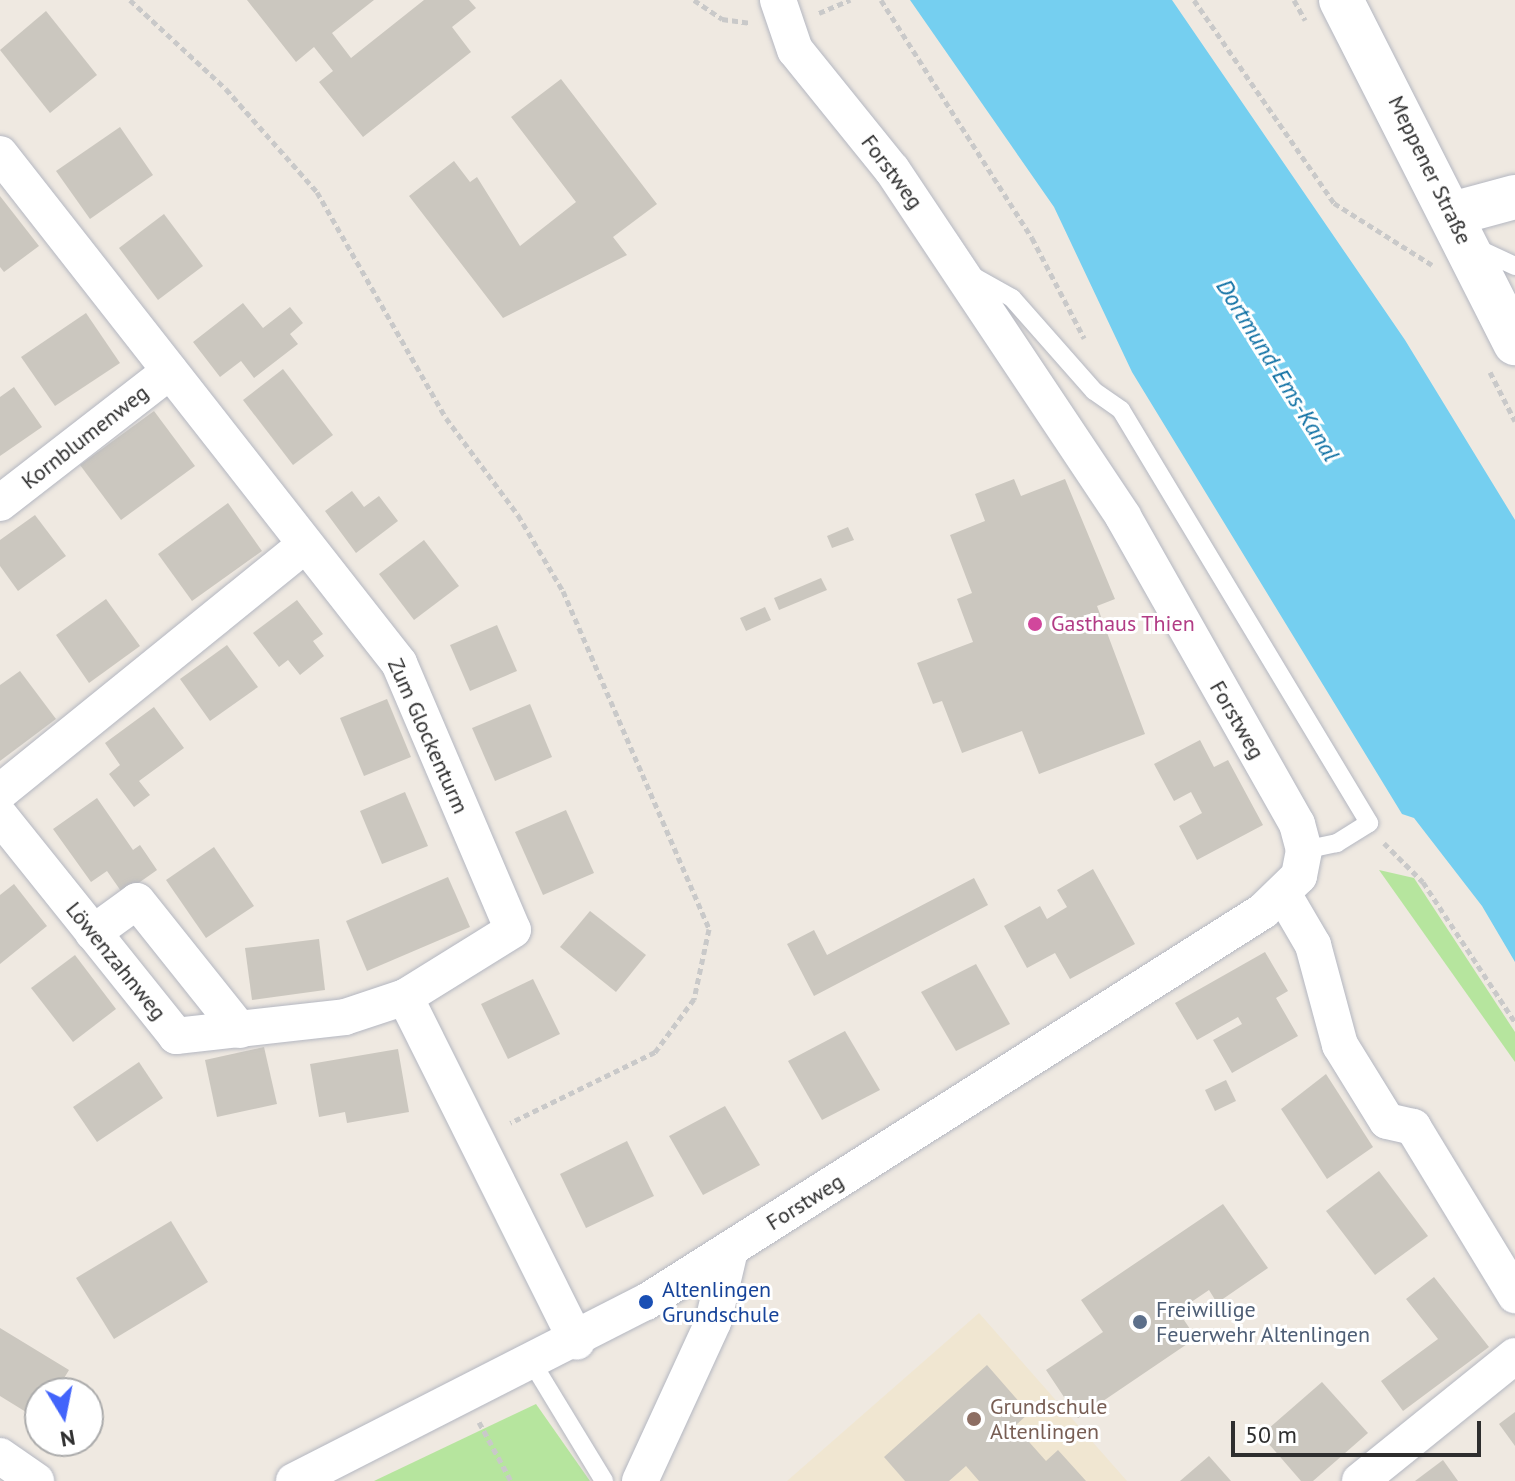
<!DOCTYPE html>
<meta charset="utf-8">
<style>
body{margin:0}
#map{position:relative;width:1515px;height:1481px;overflow:hidden;background:#efe9e1;font-family:"PT Sans",sans-serif}
div>[style]{position:absolute}
[style*='--x']{left:calc(var(--x)*1px);top:calc(var(--y)*1px);width:calc(var(--w)*1px);rotate:calc(var(--a)*1deg)}
.education>*{inset:0;background:#f0e6d1}
.green>*{inset:0;background:#b6e59e}
.water>*{inset:0;background:#75cff0}
.building>*{inset:0;background:#cbc7bf}
.path>*{height:5px;margin-top:-2.5px;transform-origin:0;background:repeating-linear-gradient(90deg,#c9c9c9 0 6px,transparent 0 10px)}
.roads{filter:drop-shadow(0 0 2px #b4b7c1) drop-shadow(0 0 2px #b4b7c1)}
.service>*{height:18px;margin:-9px;padding:0 9px;transform-origin:9px;border-radius:9px;background:#fff}
.minor>*{height:36px;margin:-18px;padding:0 18px;transform-origin:18px;border-radius:18px;background:#fff}
.secondary>*{height:44px;margin:-22px;padding:0 22px;transform-origin:22px;border-radius:22px;background:#fff}
.dots>*{width:22px;height:22px;translate:-50% -50%;box-sizing:border-box;border:4px solid #fff;border-radius:50%}
span{translate:-50% -50%;white-space:nowrap;text-align:center;line-height:1.15;-webkit-text-stroke:6px #fff;paint-order:stroke}
.street-label{font-size:22px;color:#2e2e2e}
.hotel-label{font-size:22px;color:#b23c85}
.left{translate:0 -50%;text-align:left}
.transit-label{font-size:22px;color:#164399}
.service-label{font-size:22px;color:#4e5e75}
.education-label{font-size:22px;color:#785e54}
.water-label{font-size:24px;color:#0d6fa3;font-style:italic}
.north{position:absolute;left:24px;top:1377px;width:80px;height:80px;box-sizing:border-box;background:#fff;border:2px solid #ababab;border-radius:50%;rotate:170deg;font-size:22px;font-weight:700;line-height:32px;text-align:center;color:#2e2e2e}
.north::after{content:'';display:block;margin:auto;width:28px;height:36px;background:#4264fb;clip-path:polygon(50% 0,100% 100%,50% 72%,0 100%)}
.scale{position:absolute;left:1231px;top:1421px;width:250px;height:36px;box-sizing:border-box;border:4px solid #2e2e2e;border-top:0;padding-left:10px;font-size:24px;line-height:28px;white-space:nowrap;color:#2e2e2e;-webkit-text-stroke:6px #fff;paint-order:stroke}
</style>
<div id="map">
<div class="education">
<div style="clip-path:polygon(979px 1313px,1127px 1481px,787px 1481px)"></div>
</div>
<div class="green">
<div style="clip-path:polygon(1379px 870px,1414px 878px,1515px 1032px,1515px 1062px)"></div>
<div style="clip-path:polygon(536px 1404px,590px 1481px,374px 1481px)"></div>
</div>
<div class="water">
<div style="clip-path:polygon(910px 0,1172px 0,1405px 340px,1515px 520px,1515px 962px,1482px 906px,1414px 818px,1402px 814px,1132px 372px,1054px 207px)"></div>
</div>
<div class="building">
<div style="clip-path:polygon(247px 0,374px 0,332px 33px,351px 58px,424px 0,469px 0,476px 8px,452px 27px,471px 52px,363px 137px,319px 82px,333px 71px,314px 47px,296px 62px)"></div>
<div style="clip-path:polygon(46px 11px,97px 75px,50px 113px,0 50px)"></div>
<div style="clip-path:polygon(561px 79px,657px 204px,613px 237px,627px 255px,503px 318px,409px 196px,454px 161px,470px 182px,477px 177px,520px 246px,576px 202px,511px 117px)"></div>
<div style="clip-path:polygon(120px 127px,153px 175px,90px 219px,56px 171px)"></div>
<div style="clip-path:polygon(0 196px,39px 246px,4px 272px,0 267px)"></div>
<div style="clip-path:polygon(164px 214px,203px 266px,158px 300px,119px 248px)"></div>
<div style="clip-path:polygon(243px 303px,263px 328px,290px 307px,303px 323px,290px 334px,298px 344px,254px 378px,241px 361px,220px 377px,193px 342px)"></div>
<div style="clip-path:polygon(86px 313px,120px 363px,55px 406px,21px 357px)"></div>
<div style="clip-path:polygon(283px 369px,333px 435px,293px 465px,243px 400px)"></div>
<div style="clip-path:polygon(14px 387px,42px 427px,0 456px,0 397px)"></div>
<div style="clip-path:polygon(154px 411px,195px 466px,121px 520px,80px 465px)"></div>
<div style="clip-path:polygon(1014px 479px,1021px 496px,1065px 479px,1115px 599px,1097px 606px,1145px 734px,1039px 774px,1022px 731px,962px 753px,942px 701px,933px 704px,917px 663px,973px 642px,957px 599px,972px 593px,950px 535px,985px 521px,975px 494px)"></div>
<div style="clip-path:polygon(352px 491px,364px 507px,379px 496px,398px 521px,356px 553px,325px 511px)"></div>
<div style="clip-path:polygon(228px 503px,262px 551px,192px 601px,158px 554px)"></div>
<div style="clip-path:polygon(35px 515px,66px 556px,18px 591px,0 566px,0 540px)"></div>
<div style="clip-path:polygon(848px 527px,854px 540px,832px 548px,827px 536px)"></div>
<div style="clip-path:polygon(424px 540px,459px 586px,414px 620px,379px 574px)"></div>
<div style="clip-path:polygon(821px 578px,827px 590px,779px 610px,774px 598px)"></div>
<div style="clip-path:polygon(106px 599px,140px 646px,89px 683px,56px 635px)"></div>
<div style="clip-path:polygon(297px 600px,323px 634px,313px 641px,324px 656px,300px 675px,288px 660px,279px 667px,253px 633px)"></div>
<div style="clip-path:polygon(765px 607px,771px 620px,746px 631px,740px 618px)"></div>
<div style="clip-path:polygon(497px 625px,517px 671px,470px 691px,450px 645px)"></div>
<div style="clip-path:polygon(227px 645px,258px 687px,210px 721px,180px 679px)"></div>
<div style="clip-path:polygon(20px 671px,56px 719px,0 761px,0 685px)"></div>
<div style="clip-path:polygon(387px 699px,411px 757px,364px 776px,340px 718px)"></div>
<div style="clip-path:polygon(530px 704px,552px 757px,495px 781px,472px 728px)"></div>
<div style="clip-path:polygon(154px 707px,184px 748px,139px 781px,150px 795px,134px 807px,109px 774px,120px 765px,105px 743px)"></div>
<div style="clip-path:polygon(1200px 740px,1214px 767px,1228px 760px,1263px 825px,1197px 860px,1179px 826px,1202px 813px,1191px 792px,1174px 801px,1154px 764px)"></div>
<div style="clip-path:polygon(405px 792px,428px 846px,382px 864px,360px 811px)"></div>
<div style="clip-path:polygon(97px 798px,133px 850px,140px 845px,157px 870px,123px 894px,107px 871px,91px 882px,53px 829px)"></div>
<div style="clip-path:polygon(566px 810px,594px 873px,543px 895px,515px 832px)"></div>
<div style="clip-path:polygon(214px 847px,254px 906px,206px 938px,166px 880px)"></div>
<div style="clip-path:polygon(1093px 869px,1135px 944px,1070px 979px,1055px 953px,1027px 968px,1004px 926px,1040px 906px,1047px 919px,1067px 907px,1057px 890px)"></div>
<div style="clip-path:polygon(448px 877px,470px 927px,367px 971px,346px 921px)"></div>
<div style="clip-path:polygon(974px 878px,988px 905px,814px 996px,787px 944px,814px 930px,827px 955px)"></div>
<div style="clip-path:polygon(14px 884px,47px 926px,0 964px,0 895px)"></div>
<div style="clip-path:polygon(590px 911px,646px 955px,616px 992px,560px 947px)"></div>
<div style="clip-path:polygon(319px 939px,325px 990px,252px 1000px,245px 948px)"></div>
<div style="clip-path:polygon(1265px 952px,1288px 991px,1276px 998px,1298px 1036px,1232px 1073px,1213px 1040px,1242px 1024px,1238px 1017px,1197px 1040px,1175px 1003px)"></div>
<div style="clip-path:polygon(75px 955px,116px 1009px,73px 1042px,31px 988px)"></div>
<div style="clip-path:polygon(976px 964px,1010px 1024px,956px 1051px,921px 992px)"></div>
<div style="clip-path:polygon(533px 979px,560px 1034px,508px 1059px,481px 1004px)"></div>
<div style="clip-path:polygon(845px 1031px,880px 1090px,822px 1120px,788px 1061px)"></div>
<div style="clip-path:polygon(264px 1047px,277px 1104px,217px 1117px,205px 1060px)"></div>
<div style="clip-path:polygon(398px 1049px,409px 1112px,347px 1123px,345px 1112px,319px 1117px,310px 1064px)"></div>
<div style="clip-path:polygon(139px 1062px,163px 1098px,97px 1142px,73px 1107px)"></div>
<div style="clip-path:polygon(1326px 1074px,1373px 1147px,1327px 1179px,1281px 1109px)"></div>
<div style="clip-path:polygon(1226px 1080px,1236px 1101px,1215px 1111px,1205px 1090px)"></div>
<div style="clip-path:polygon(725px 1106px,760px 1165px,703px 1195px,669px 1136px)"></div>
<div style="clip-path:polygon(627px 1141px,654px 1196px,586px 1228px,560px 1174px)"></div>
<div style="clip-path:polygon(1379px 1171px,1428px 1236px,1375px 1275px,1326px 1211px)"></div>
<div style="clip-path:polygon(1223px 1204px,1268px 1268px,1217px 1303px,1209px 1290px,1178px 1311px,1196px 1338px,1078px 1418px,1046px 1370px,1103px 1332px,1081px 1300px)"></div>
<div style="clip-path:polygon(171px 1221px,208px 1282px,114px 1339px,76px 1278px)"></div>
<div style="clip-path:polygon(1434px 1277px,1489px 1347px,1403px 1411px,1381px 1381px,1438px 1339px,1406px 1299px)"></div>
<div style="clip-path:polygon(0 1328px,69px 1370px,55px 1393px,40px 1393px,39px 1420px,0 1396px)"></div>
<div style="clip-path:polygon(987px 1365px,1029px 1413px,1015px 1426px,1046px 1461px,1058px 1450px,1086px 1481px,979px 1481px,966px 1466px,949px 1481px,905px 1481px,884px 1457px)"></div>
<div style="clip-path:polygon(1322px 1382px,1368px 1433px,1313px 1481px,1301px 1481px,1261px 1435px)"></div>
<div style="clip-path:polygon(1515px 1412px,1515px 1446px,1499px 1424px)"></div>
<div style="clip-path:polygon(1209px 1456px,1231px 1481px,1180px 1481px)"></div>
<div style="clip-path:polygon(1443px 1460px,1458px 1481px,1415px 1481px)"></div>
</div>
<div class="path">
<div style="--x:130;--y:0;--w:131;--a:42.8"></div>
<div style="--x:226;--y:89;--w:137;--a:48.5"></div>
<div style="--x:317;--y:192;--w:260;--a:60.3"></div>
<div style="--x:446;--y:418;--w:121;--a:53.4"></div>
<div style="--x:518;--y:515;--w:88;--a:59.4"></div>
<div style="--x:563;--y:591;--w:368;--a:66.6"></div>
<div style="--x:709;--y:929;--w:72;--a:102.1"></div>
<div style="--x:694;--y:999;--w:66;--a:126.3"></div>
<div style="--x:655;--y:1052;--w:161;--a:153.9"></div>
<div style="--x:694;--y:0;--w:34;--a:34"></div>
<div style="--x:722;--y:19;--w:29;--a:8"></div>
<div style="--x:881;--y:0;--w:282;--a:57.6"></div>
<div style="--x:1032;--y:238;--w:113;--a:62.5"></div>
<div style="--x:1194;--y:0;--w:247;--a:55.4"></div>
<div style="--x:1334;--y:203;--w:116;--a:32.3"></div>
<div style="--x:1294;--y:0;--w:23;--a:61"></div>
<div style="--x:819;--y:13;--w:34;--a:-23"></div>
<div style="--x:1490;--y:372;--w:55;--a:63"></div>
<div style="--x:1384;--y:843;--w:55;--a:45"></div>
<div style="--x:1423;--y:882;--w:168;--a:56.7"></div>
<div style="--x:479;--y:1422;--w:67;--a:61.5"></div>
</div>
<div class="roads">
<div class="service">
<div style="--x:1474;--y:247;--w:45;--a:24.9"></div>
<div style="--x:971;--y:275;--w:47;--a:29.3"></div>
<div style="--x:1012;--y:298;--w:124;--a:48.6"></div>
<div style="--x:1094;--y:391;--w:33;--a:35"></div>
<div style="--x:1121;--y:410;--w:482;--a:59"></div>
<div style="--x:1369;--y:823;--w:38;--a:148"></div>
<div style="--x:1337;--y:843;--w:34;--a:168"></div>
<div style="--x:533;--y:1364;--w:137;--a:58.7"></div>
</div>
<div class="minor">
<div style="--x:0;--y:154;--w:647;--a:51.91"></div>
<div style="--x:399;--y:663;--w:290;--a:66.9"></div>
<div style="--x:513;--y:930;--w:127;--a:148.2"></div>
<div style="--x:405;--y:997;--w:385;--a:63.5"></div>
<div style="--x:0;--y:503;--w:215;--a:-37.8"></div>
<div style="--x:0;--y:792;--w:390;--a:-39"></div>
<div style="--x:0;--y:816;--w:282;--a:51.3"></div>
<div style="--x:176;--y:1036;--w:170;--a:-6.4"></div>
<div style="--x:345;--y:1017;--w:63;--a:-18.4"></div>
<div style="--x:1285;--y:897;--w:56;--a:59.7"></div>
<div style="--x:1313;--y:945;--w:104;--a:74.9"></div>
<div style="--x:1340;--y:1045;--w:89;--a:58.3"></div>
<div style="--x:1387;--y:1121;--w:27;--a:13"></div>
<div style="--x:1413;--y:1127;--w:197;--a:58.7"></div>
<div style="--x:93;--y:933;--w:54;--a:-36"></div>
<div style="--x:137;--y:901;--w:165;--a:51.4"></div>
<div style="--x:0;--y:1456;--w:44;--a:34.8"></div>
<div style="--x:294;--y:1481;--w:395;--a:-27"></div>
<div style="--x:646;--y:1302;--w:730;--a:-32.36"></div>
<div style="--x:1263;--y:911;--w:50;--a:-44.2"></div>
<div style="--x:1299;--y:876;--w:26;--a:-79"></div>
<div style="--x:1304;--y:850;--w:27;--a:-105"></div>
<div style="--x:1297;--y:824;--w:354;--a:-119.5"></div>
<div style="--x:1123;--y:516;--w:416;--a:-123.7"></div>
<div style="--x:892;--y:170;--w:154;--a:-128.9"></div>
<div style="--x:795;--y:50;--w:53;--a:-108.8"></div>
<div style="--x:640;--y:1481;--w:175;--a:-65.3"></div>
<div style="--x:713;--y:1322;--w:74;--a:-76.7"></div>
<div style="--x:1360;--y:1481;--w:199;--a:-38.9"></div>
</div>
<div class="secondary">
<div style="--x:1341;--y:0;--w:385;--a:63.1"></div>
<div style="--x:1452;--y:214;--w:65;--a:-15.1"></div>
</div>
</div>
<div class="dots">
<div style="left:1035px;top:624px;background:#d1479c"></div>
<div style="left:646px;top:1302px;background:#1a4fb4"></div>
<div style="left:1140px;top:1322px;background:#5c6f8a"></div>
<div style="left:974px;top:1419px;background:#8d6e63"></div>
</div>
<div class="street-label">
<span style="left:1430px;top:170px;rotate:64deg">Meppener Straße</span>
<span style="left:892px;top:172px;rotate:53deg">Forstweg</span>
<span style="left:85px;top:437px;rotate:-38deg">Kornblumenweg</span>
<span style="left:1237px;top:720px;rotate:60deg">Forstweg</span>
<span style="left:428px;top:736px;rotate:66deg">Zum Glockenturm</span>
<span style="left:116px;top:961px;rotate:51deg">Löwenzahnweg</span>
<span style="left:805px;top:1202px;rotate:-32deg">Forstweg</span>
</div>
<div class="hotel-label">
<span class="left" style="left:1051px;top:624px">Gasthaus Thien</span>
</div>
<div class="transit-label">
<span class="left" style="left:662px;top:1302px">Altenlingen<br>Grundschule</span>
</div>
<div class="service-label">
<span class="left" style="left:1156px;top:1322px">Freiwillige<br>Feuerwehr Altenlingen</span>
</div>
<div class="education-label">
<span class="left" style="left:990px;top:1419px">Grundschule<br>Altenlingen</span>
</div>
<div class="water-label">
<span style="left:1278px;top:370px;rotate:58deg">Dortmund-Ems-Kanal</span>
</div>
<div class="north">N</div>
<div class="scale">50 m</div>
</div>
